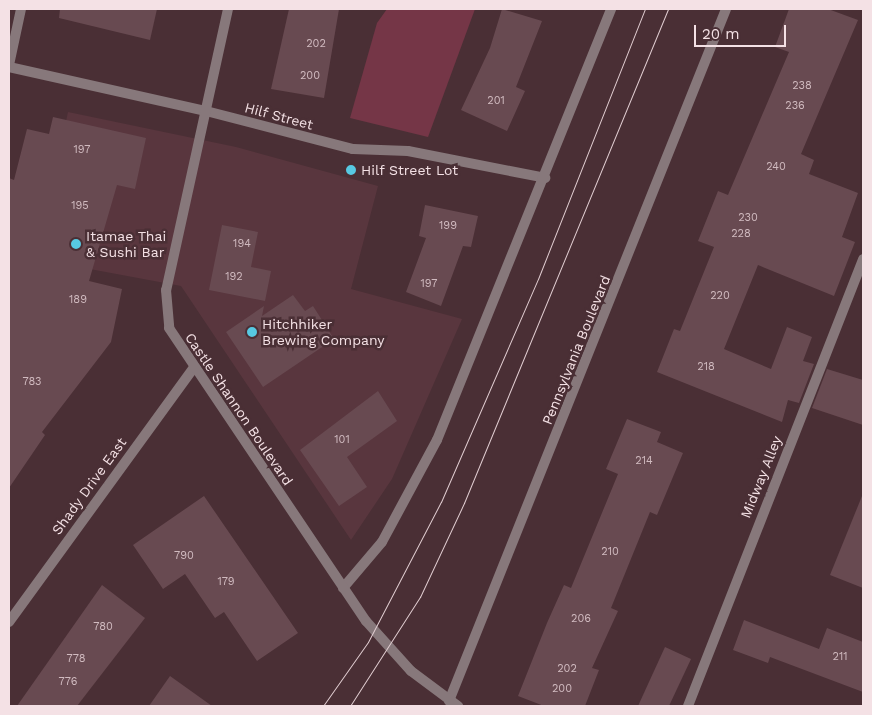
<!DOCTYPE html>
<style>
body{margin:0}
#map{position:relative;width:872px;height:715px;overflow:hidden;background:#4a2f35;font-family:"Work Sans",sans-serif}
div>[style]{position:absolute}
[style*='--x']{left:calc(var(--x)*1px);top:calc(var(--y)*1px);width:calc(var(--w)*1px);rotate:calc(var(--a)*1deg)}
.built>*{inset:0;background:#59363e}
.green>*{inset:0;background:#753647}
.building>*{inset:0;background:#684a51}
.service>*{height:10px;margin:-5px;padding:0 5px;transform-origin:5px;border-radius:5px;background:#87787b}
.minor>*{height:10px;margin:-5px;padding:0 5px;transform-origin:5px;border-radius:5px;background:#87787b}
.tertiary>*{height:10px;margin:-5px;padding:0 5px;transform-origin:5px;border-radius:5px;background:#87787b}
.tram>*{height:1px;margin:-0.5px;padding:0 0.5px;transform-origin:0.5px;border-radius:0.5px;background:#e1cdd1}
.dots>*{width:14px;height:14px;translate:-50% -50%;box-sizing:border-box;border:2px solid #4a2f35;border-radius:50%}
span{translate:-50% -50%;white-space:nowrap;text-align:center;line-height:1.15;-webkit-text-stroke:5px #4a2f35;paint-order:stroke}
.number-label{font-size:11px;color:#d1bbc0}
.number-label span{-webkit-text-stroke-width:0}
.street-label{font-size:14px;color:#f4e1e5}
.poi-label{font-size:14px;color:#f4e1e5}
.left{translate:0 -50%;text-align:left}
.frame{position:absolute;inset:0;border:10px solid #f4e1e5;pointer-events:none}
.scale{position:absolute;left:694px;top:25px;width:92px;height:22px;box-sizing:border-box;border:2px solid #f4e1e5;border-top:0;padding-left:6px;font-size:15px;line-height:18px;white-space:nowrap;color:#f4e1e5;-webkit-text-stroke:4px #4a2f35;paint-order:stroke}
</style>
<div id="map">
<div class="built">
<div style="clip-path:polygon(68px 112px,236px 147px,378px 186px,351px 289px,462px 319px,392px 479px,351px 540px,181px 286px,36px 259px)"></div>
</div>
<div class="green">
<div style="clip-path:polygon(387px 9px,475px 9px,428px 137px,350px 118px,377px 23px)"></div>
</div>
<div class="building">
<div style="clip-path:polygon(60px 9px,157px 9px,150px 40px,59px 18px)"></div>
<div style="clip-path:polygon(289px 9px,339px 9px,324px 98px,271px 89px)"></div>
<div style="clip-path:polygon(502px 9px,542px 21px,516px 87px,525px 91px,507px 131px,461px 110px,490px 48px)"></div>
<div style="clip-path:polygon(789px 9px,828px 9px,858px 20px,801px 154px,814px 160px,809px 174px,858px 193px,842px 237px,855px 242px,834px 296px,758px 265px,724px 349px,771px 369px,787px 327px,812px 337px,803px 361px,814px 364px,799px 403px,788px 400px,782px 422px,657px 372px,674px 329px,680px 331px,714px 247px,698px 241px,718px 191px,728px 195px,789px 52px,775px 47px)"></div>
<div style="clip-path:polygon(53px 117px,146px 138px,135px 189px,117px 185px,89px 281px,122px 289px,111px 342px,42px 432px,45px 435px,9px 488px,9px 178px,14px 180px,27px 129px,49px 134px)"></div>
<div style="clip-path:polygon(425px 205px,478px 216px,471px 247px,463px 246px,441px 306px,406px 292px,426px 238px,419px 236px)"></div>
<div style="clip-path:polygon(222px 225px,258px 232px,251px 267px,271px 271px,265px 301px,209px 290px)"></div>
<div style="clip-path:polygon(293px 295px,305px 311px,313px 306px,334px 339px,263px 387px,226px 332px,264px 306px,262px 316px)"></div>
<div style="clip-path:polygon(827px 369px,863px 380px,863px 425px,812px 408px)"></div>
<div style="clip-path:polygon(378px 391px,397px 421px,347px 457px,367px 487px,339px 506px,300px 450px)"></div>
<div style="clip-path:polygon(627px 419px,661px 432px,657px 442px,683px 453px,657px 515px,650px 512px,611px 608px,618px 611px,592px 668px,599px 670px,585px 706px,544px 706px,518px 696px,547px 623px,564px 585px,571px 588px,618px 474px,606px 469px)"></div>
<div style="clip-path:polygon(204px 496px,298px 633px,257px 661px,224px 612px,215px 618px,185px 574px,163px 589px,133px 545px)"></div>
<div style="clip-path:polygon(862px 496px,863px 496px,863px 588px,830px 575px)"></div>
<div style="clip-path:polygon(102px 585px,145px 618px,77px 706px,17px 706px)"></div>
<div style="clip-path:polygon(744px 620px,819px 649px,827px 628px,863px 642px,863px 692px,770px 657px,768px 663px,733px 650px)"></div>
<div style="clip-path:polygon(665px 647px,691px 659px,669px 706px,638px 706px)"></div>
<div style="clip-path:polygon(170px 676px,212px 706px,149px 706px)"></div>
</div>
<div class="service">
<div style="--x:9;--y:65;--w:57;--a:-77.9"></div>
<div style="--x:206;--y:111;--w:152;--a:14.5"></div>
<div style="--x:353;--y:149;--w:55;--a:2.1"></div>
<div style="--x:408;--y:151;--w:140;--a:11.1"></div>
<div style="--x:688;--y:706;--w:480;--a:-68.6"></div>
</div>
<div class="minor">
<div style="--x:9;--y:67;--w:202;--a:12.6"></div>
<div style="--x:343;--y:588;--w:60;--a:-49.7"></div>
<div style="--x:382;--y:542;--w:116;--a:-61.7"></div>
<div style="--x:437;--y:440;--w:465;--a:-68"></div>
<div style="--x:9;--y:622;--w:313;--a:-54"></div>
<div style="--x:449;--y:701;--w:745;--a:-68.18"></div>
</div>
<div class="tertiary">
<div style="--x:228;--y:9;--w:288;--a:102.4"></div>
<div style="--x:166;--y:290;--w:38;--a:85"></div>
<div style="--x:169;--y:328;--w:353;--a:56.1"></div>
<div style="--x:366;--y:621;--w:67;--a:48"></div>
<div style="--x:411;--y:671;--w:59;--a:36.7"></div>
</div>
<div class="tram">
<div style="--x:323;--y:706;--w:78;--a:-54.9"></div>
<div style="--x:368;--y:642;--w:158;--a:-62.5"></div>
<div style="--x:441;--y:502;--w:243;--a:-66.5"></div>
<div style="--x:538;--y:279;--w:290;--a:-68.4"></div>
<div style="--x:350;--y:706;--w:130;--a:-57.3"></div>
<div style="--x:420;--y:597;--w:104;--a:-64.9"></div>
<div style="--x:464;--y:503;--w:534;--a:-67.56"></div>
</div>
<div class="dots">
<div style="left:351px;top:170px;background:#57c9e2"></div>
<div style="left:76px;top:244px;background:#57c9e2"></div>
<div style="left:252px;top:332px;background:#57c9e2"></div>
</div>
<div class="number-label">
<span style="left:316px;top:44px">202</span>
<span style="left:310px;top:76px">200</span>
<span style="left:802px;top:86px">238</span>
<span style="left:496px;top:101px">201</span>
<span style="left:795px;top:106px">236</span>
<span style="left:82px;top:150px">197</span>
<span style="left:776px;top:167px">240</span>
<span style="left:80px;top:206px">195</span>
<span style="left:748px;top:218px">230</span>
<span style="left:448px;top:226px">199</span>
<span style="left:741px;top:234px">228</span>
<span style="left:242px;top:244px">194</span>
<span style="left:234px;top:277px">192</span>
<span style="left:429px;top:284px">197</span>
<span style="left:720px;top:296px">220</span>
<span style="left:78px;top:300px">189</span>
<span style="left:706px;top:367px">218</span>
<span style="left:32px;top:382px">783</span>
<span style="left:342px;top:440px">101</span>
<span style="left:644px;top:461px">214</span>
<span style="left:610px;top:552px">210</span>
<span style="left:184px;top:556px">790</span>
<span style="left:226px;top:582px">179</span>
<span style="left:581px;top:619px">206</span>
<span style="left:103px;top:627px">780</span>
<span style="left:840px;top:657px">211</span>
<span style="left:76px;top:659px">778</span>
<span style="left:567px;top:669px">202</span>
<span style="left:68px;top:682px">776</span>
<span style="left:562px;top:689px">200</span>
</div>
<div class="street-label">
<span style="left:279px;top:116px;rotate:15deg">Hilf Street</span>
<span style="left:576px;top:350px;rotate:-68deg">Pennsylvania Boulevard</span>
<span style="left:239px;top:409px;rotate:56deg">Castle Shannon Boulevard</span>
<span style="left:761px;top:477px;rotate:-68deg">Midway Alley</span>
<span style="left:89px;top:486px;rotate:-54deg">Shady Drive East</span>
</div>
<div class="poi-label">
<span class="left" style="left:361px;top:170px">Hilf Street Lot</span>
<span class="left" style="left:86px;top:244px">Itamae Thai<br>&amp; Sushi Bar</span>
<span class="left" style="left:262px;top:332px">Hitchhiker<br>Brewing Company</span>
</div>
<div class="frame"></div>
<div class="scale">20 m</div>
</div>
